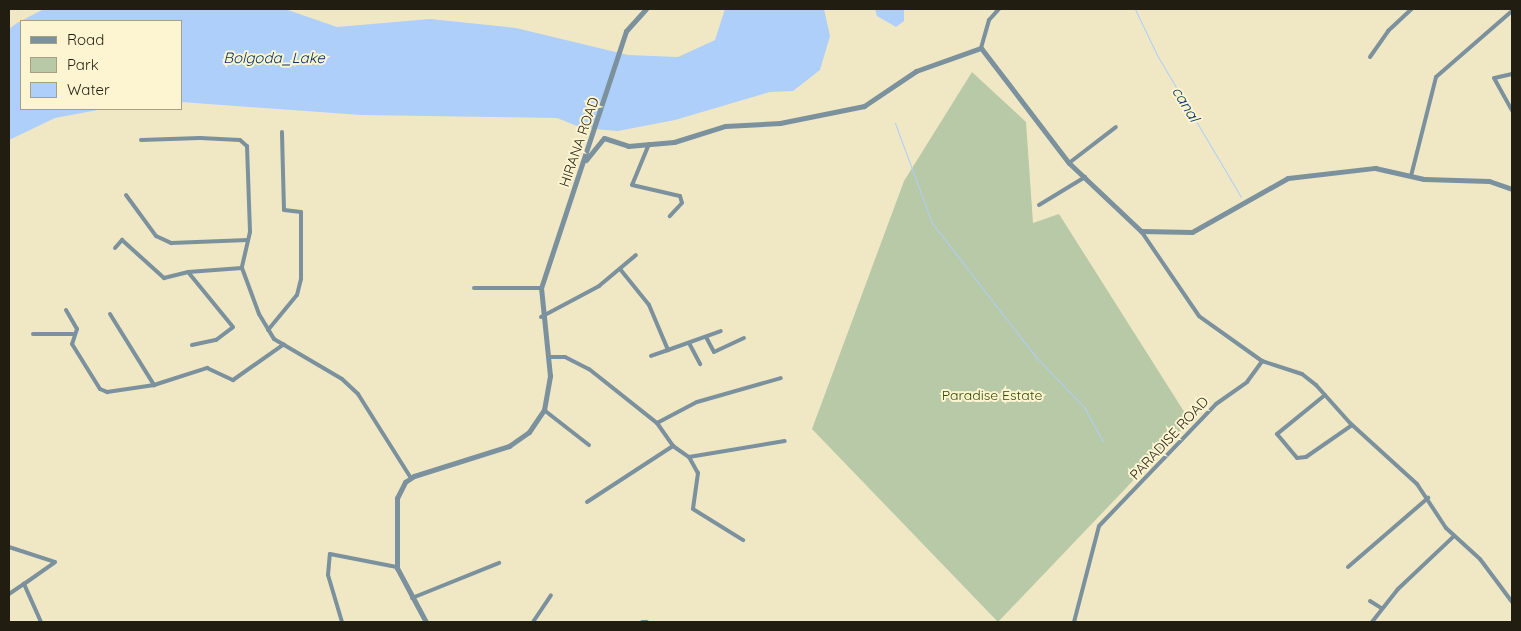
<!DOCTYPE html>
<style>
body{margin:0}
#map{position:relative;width:1521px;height:631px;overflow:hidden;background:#f0e8c4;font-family:Quicksand,sans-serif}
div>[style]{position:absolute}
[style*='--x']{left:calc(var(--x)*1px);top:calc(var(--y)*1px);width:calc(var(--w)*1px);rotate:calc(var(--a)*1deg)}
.green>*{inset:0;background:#b8c9a7}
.water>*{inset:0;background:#aecffa}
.stream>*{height:1px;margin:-0.5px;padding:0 0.5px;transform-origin:0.5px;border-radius:0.5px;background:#aecffa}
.minor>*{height:4px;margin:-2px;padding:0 2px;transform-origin:2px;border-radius:2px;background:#7b919e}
.tertiary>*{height:5px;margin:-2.5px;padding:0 2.5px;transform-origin:2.5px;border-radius:2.5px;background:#7b919e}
span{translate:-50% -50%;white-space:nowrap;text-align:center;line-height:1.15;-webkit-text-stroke:4px #fdf5d1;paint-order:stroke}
.street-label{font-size:14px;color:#211e11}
.park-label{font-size:14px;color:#324c01}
.water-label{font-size:15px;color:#083568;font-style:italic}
.frame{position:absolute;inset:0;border:10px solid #211e11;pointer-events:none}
.legend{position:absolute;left:20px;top:20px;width:162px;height:90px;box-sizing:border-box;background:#fdf5d1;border:1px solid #a59f84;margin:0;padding:6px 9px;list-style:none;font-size:15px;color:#211e11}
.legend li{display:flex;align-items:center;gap:10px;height:25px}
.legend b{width:25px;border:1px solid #a59f84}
</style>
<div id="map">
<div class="green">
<div style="clip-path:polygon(972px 72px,1026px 122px,1033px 223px,1059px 214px,1190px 421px,998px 622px,812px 429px,904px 181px)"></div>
</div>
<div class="water">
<div style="clip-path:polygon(44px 9px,285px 9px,337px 27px,430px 19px,516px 28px,628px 55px,678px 57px,715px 40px,725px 9px,824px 9px,830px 36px,820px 70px,793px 91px,770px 92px,675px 120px,618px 131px,582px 128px,557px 118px,361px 115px,181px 102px,181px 21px,21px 21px,21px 109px,103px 109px,55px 118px,9px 140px,9px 29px,17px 23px)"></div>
<div style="clip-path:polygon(875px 9px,904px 9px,904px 21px,896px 27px,877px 16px)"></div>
</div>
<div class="stream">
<div style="--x:1135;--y:9;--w:51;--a:64.4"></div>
<div style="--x:1157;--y:55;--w:165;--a:59.4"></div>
<div style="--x:895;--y:123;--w:107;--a:69.7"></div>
<div style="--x:932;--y:223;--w:170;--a:52.2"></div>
<div style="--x:1036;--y:357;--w:69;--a:46.2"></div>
<div style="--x:1084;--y:407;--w:39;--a:61"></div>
</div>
<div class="minor">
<div style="--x:981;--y:48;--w:29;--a:-74"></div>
<div style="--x:989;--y:20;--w:15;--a:-48"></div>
<div style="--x:1370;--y:57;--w:32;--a:-55"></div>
<div style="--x:1388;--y:31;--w:33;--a:-43"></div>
<div style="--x:1512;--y:74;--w:18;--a:167"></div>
<div style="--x:1494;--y:78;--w:37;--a:61"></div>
<div style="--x:141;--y:140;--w:59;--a:-1.9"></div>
<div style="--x:200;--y:138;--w:40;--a:2.9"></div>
<div style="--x:240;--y:140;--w:9;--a:41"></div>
<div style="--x:247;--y:146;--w:86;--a:88"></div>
<div style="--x:250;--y:232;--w:37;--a:103"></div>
<div style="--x:242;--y:268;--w:49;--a:69.7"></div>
<div style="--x:259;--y:314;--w:29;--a:59"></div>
<div style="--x:274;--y:339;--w:79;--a:30.5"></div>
<div style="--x:342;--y:379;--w:22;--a:43"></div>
<div style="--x:358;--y:394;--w:99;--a:57.8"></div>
<div style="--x:649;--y:144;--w:44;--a:112.5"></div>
<div style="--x:632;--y:185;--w:49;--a:12.9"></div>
<div style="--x:680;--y:196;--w:7;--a:74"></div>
<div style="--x:682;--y:203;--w:18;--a:133"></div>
<div style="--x:1069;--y:163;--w:59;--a:-37.5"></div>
<div style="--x:1411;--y:176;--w:102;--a:-75.8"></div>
<div style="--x:1436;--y:77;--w:101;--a:-41"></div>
<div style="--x:126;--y:195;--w:51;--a:53.8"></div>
<div style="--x:156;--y:236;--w:17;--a:25"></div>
<div style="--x:171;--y:243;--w:77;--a:-2.2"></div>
<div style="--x:1039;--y:205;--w:54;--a:-31.3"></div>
<div style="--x:115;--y:248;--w:11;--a:-49"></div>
<div style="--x:122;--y:240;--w:57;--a:42.1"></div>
<div style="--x:164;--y:278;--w:25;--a:-14"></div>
<div style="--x:620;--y:269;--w:46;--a:51.1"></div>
<div style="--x:649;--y:305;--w:49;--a:67.1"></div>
<div style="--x:668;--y:350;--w:18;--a:161"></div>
<div style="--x:474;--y:288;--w:67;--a:0"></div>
<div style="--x:66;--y:310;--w:22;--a:60"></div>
<div style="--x:77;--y:329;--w:16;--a:108"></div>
<div style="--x:72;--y:344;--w:53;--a:58.1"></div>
<div style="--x:100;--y:389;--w:8;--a:23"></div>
<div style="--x:107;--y:392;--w:48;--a:-8.5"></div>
<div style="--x:154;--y:385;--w:56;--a:-17.8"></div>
<div style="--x:207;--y:368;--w:29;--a:25"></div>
<div style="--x:233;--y:380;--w:62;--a:-35.2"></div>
<div style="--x:110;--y:314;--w:84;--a:58.2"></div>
<div style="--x:541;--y:317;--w:66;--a:-28.1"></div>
<div style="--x:599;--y:286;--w:48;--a:-40"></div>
<div style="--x:268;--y:330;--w:45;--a:-50.4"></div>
<div style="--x:297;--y:295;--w:16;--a:-76"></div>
<div style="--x:301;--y:279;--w:67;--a:-90"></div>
<div style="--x:301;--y:212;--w:17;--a:-173"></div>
<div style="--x:284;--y:210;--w:78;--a:-91.5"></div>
<div style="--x:33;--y:334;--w:40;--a:0"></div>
<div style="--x:706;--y:337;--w:17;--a:62"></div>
<div style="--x:714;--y:352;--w:33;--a:-25"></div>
<div style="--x:689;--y:343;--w:24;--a:62"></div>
<div style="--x:192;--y:345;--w:25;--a:-12"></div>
<div style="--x:216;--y:340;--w:21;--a:-37"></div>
<div style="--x:233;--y:327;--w:71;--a:-129.3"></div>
<div style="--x:188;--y:272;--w:54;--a:-4.2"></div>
<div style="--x:668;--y:350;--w:56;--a:-19.7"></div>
<div style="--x:548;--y:357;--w:17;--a:0"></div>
<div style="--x:565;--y:357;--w:27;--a:27"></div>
<div style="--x:589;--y:369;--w:87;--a:38.5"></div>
<div style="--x:657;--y:423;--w:28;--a:55"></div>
<div style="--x:673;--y:446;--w:19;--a:35"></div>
<div style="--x:689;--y:457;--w:97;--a:-9.5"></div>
<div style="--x:1262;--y:361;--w:42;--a:18"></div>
<div style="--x:1302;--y:374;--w:18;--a:38"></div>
<div style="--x:1316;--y:385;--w:51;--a:48.2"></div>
<div style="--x:1350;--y:423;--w:91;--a:42.3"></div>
<div style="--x:1417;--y:484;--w:53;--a:56.6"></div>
<div style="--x:1446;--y:528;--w:46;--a:42.4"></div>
<div style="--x:1480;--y:559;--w:54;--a:53.3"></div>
<div style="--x:1325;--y:395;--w:62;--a:140.9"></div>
<div style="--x:1277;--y:434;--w:31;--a:50"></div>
<div style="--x:1297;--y:458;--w:9;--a:-6"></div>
<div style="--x:1306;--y:457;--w:56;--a:-34.8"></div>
<div style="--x:544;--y:410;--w:57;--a:37.9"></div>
<div style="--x:657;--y:423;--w:45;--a:-27.7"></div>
<div style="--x:697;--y:402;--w:87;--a:-15.9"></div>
<div style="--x:689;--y:457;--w:18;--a:61"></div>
<div style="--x:698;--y:473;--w:36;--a:98"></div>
<div style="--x:693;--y:509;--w:59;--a:31.8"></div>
<div style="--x:587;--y:502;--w:103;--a:-33.1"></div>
<div style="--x:9;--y:547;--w:48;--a:18.1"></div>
<div style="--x:1348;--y:567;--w:106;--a:-40.8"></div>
<div style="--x:9;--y:594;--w:18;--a:-34"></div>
<div style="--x:412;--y:598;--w:94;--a:-21.9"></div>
<div style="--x:1370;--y:601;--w:13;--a:32"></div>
<div style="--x:41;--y:622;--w:42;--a:-114.1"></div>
<div style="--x:24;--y:584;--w:38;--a:-35"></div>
<div style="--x:342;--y:622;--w:49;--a:-106.6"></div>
<div style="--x:328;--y:575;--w:21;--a:-85"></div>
<div style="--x:330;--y:554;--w:68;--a:11"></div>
<div style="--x:533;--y:622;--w:32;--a:-56"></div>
<div style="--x:642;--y:622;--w:5;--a:0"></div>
<div style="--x:1074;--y:622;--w:99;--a:-75.4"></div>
<div style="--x:1099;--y:526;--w:169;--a:-46.2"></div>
<div style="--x:1216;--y:404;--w:38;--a:-35"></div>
<div style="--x:1247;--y:382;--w:26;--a:-54"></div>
<div style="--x:1262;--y:361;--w:77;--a:-144.5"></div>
<div style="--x:1199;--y:316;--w:103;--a:-124.3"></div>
<div style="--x:1372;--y:622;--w:42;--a:-51.8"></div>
<div style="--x:1398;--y:589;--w:77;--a:-43.4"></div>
</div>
<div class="tertiary">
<div style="--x:586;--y:160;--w:28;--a:-51"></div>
<div style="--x:604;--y:138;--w:25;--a:18"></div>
<div style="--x:628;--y:146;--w:46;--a:-5"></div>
<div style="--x:674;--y:142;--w:53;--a:-17.4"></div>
<div style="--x:725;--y:126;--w:55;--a:-3.1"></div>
<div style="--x:780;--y:123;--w:86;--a:-11.4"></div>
<div style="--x:864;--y:106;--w:63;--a:-33.9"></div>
<div style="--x:916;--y:71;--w:69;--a:-19.5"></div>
<div style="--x:981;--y:48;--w:145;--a:52.6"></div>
<div style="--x:1069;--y:163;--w:99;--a:43.4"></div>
<div style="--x:1141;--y:231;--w:51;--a:1.1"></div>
<div style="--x:1192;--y:232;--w:110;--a:-29.4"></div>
<div style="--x:1288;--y:178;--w:88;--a:-6.6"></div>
<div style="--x:1375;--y:168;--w:50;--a:12.7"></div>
<div style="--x:1424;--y:179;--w:65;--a:1.8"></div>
<div style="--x:1489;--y:181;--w:24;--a:19"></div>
<div style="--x:426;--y:622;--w:61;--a:-118.2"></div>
<div style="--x:397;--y:568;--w:70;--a:-90"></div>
<div style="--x:397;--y:498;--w:18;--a:-63"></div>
<div style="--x:405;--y:482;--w:11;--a:-34"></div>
<div style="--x:414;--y:476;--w:100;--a:-17.5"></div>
<div style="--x:509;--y:446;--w:24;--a:-35"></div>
<div style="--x:529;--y:432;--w:27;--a:-56"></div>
<div style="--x:544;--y:410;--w:35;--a:-80"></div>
<div style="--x:550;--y:376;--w:88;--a:-95.8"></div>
<div style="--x:541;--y:288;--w:271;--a:-71.7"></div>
<div style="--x:626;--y:31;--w:30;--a:-48"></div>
</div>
<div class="street-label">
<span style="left:579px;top:142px;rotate:-71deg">HIRANA ROAD</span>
<span style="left:1169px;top:438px;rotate:-47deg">PARADISE ROAD</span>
</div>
<div class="park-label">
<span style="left:992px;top:395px">Paradise Estate</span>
</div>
<div class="water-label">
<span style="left:274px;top:58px">Bolgoda_Lake</span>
<span style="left:1186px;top:104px;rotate:59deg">canal</span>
</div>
<div class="frame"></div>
<ul class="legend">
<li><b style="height:6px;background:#7b919e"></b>Road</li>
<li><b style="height:14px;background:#b8c9a7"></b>Park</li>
<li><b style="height:14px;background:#aecffa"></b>Water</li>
</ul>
</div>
